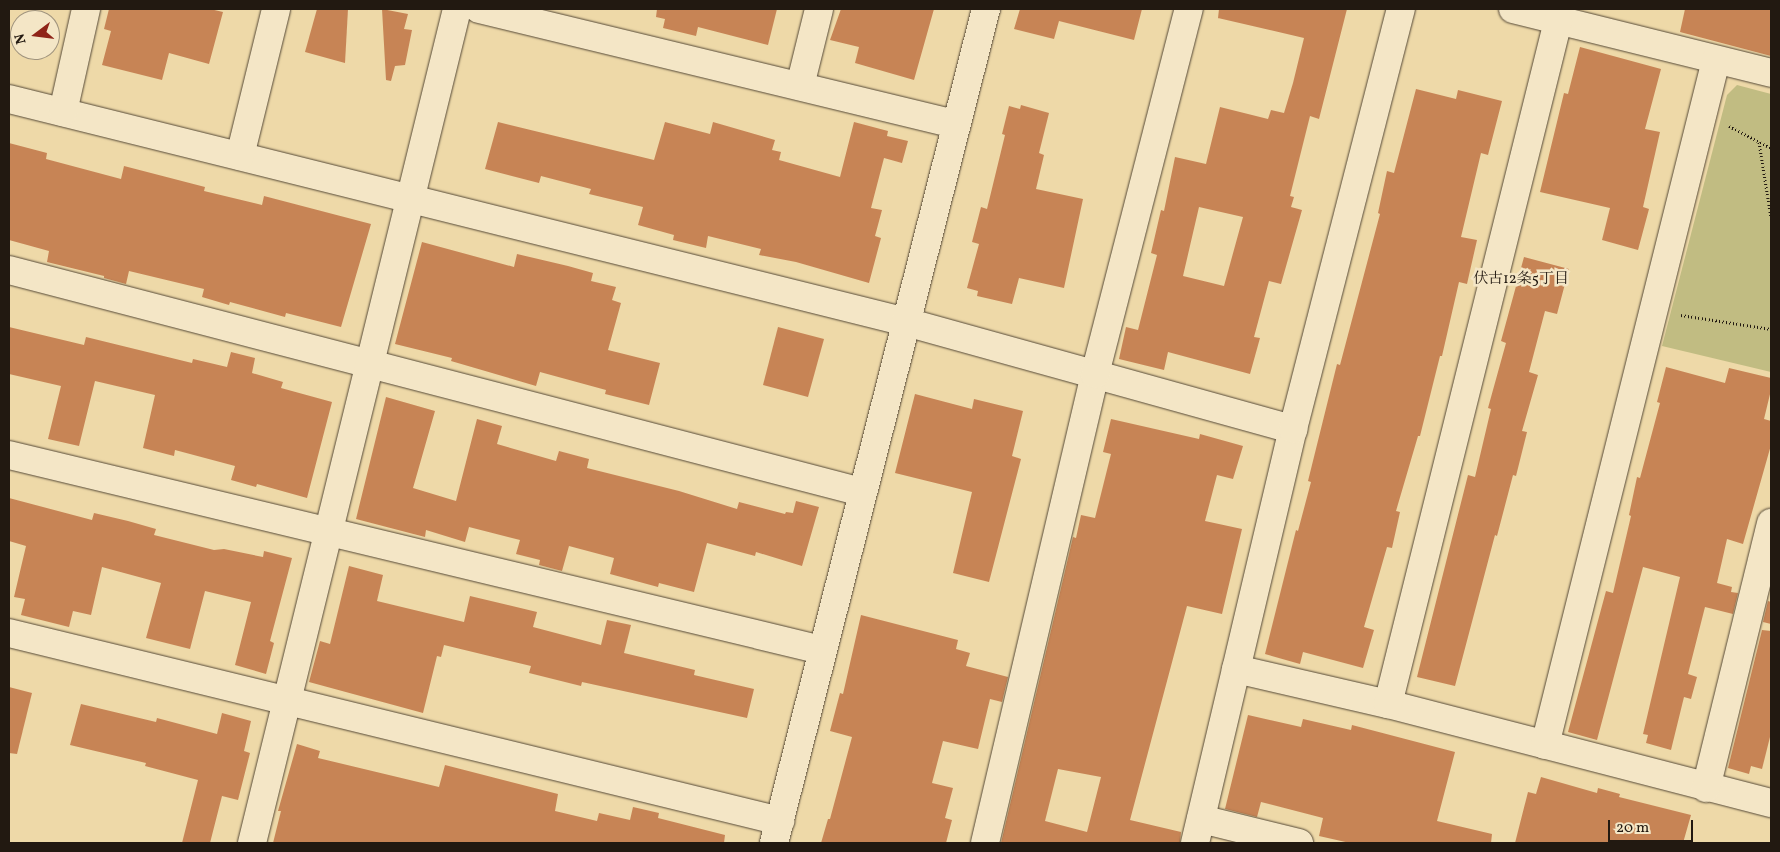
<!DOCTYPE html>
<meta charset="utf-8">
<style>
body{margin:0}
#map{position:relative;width:1780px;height:852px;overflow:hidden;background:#eed9a8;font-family:Vollkorn,"Noto Serif JP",serif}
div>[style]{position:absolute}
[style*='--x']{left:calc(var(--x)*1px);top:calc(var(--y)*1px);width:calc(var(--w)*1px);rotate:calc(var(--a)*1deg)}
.green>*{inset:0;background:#c1bc82}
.building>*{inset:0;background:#c78455}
.path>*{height:3px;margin-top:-1.5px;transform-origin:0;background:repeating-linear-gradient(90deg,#221911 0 1px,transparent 0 3.5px)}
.roads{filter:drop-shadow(0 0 1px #554937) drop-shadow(0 0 1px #554937)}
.minor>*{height:28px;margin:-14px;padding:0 14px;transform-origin:14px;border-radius:14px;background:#f4e6c6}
span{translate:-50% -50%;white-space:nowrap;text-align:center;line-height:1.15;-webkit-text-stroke:5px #f4e6c6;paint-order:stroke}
.neighbourhood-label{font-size:15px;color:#221911}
.frame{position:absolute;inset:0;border:10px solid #221911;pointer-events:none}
.north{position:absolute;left:10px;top:10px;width:50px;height:50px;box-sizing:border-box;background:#f4e6c6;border:1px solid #a0947e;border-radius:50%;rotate:255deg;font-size:14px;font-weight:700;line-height:20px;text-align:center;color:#221911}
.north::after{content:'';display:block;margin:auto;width:18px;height:22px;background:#8f2418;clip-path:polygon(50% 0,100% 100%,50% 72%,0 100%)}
.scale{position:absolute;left:1608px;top:820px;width:85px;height:22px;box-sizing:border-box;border:2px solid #221911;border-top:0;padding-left:6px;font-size:15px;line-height:18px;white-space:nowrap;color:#221911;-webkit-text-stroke:4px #f4e6c6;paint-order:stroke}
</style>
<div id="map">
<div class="green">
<div style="clip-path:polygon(1737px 85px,1771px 94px,1771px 372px,1662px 346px,1727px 95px)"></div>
</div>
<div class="building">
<div style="clip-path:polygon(109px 9px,210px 9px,223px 12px,209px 64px,169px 53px,162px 80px,102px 65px,111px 31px,104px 29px)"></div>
<div style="clip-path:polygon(317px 9px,348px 9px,345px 63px,305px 52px)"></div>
<div style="clip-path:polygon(382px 9px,408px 14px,404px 29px,412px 30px,405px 65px,395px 66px,391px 81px,386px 80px)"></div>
<div style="clip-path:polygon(657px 9px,777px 9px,768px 45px,698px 27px,696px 36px,663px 28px,665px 19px,656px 17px)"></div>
<div style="clip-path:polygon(841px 9px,934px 9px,914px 80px,855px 63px,859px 47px,830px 40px)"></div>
<div style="clip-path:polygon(1020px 9px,1142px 9px,1134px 40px,1059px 21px,1054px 39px,1014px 29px)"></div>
<div style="clip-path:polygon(evenodd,1219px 9px,1347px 9px,1319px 119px,1310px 116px,1290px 196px,1294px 197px,1291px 207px,1302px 210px,1281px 284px,1269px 281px,1254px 337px,1260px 338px,1250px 374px,1168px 352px,1164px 370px,1119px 359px,1126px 327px,1138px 330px,1157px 255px,1151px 253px,1161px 210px,1164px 211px,1175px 157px,1206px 164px,1220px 107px,1268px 119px,1271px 110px,1284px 113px,1293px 83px,1304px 38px,1218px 18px,1219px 9px,1199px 207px,1243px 217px,1224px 286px,1183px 276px,1199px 207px)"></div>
<div style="clip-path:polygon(1685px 9px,1771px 9px,1771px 56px,1680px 32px)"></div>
<div style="clip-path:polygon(1580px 47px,1661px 69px,1645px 129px,1660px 132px,1643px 207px,1649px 209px,1638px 250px,1602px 240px,1610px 208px,1540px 192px,1564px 93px,1568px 94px)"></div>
<div style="clip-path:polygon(1416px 89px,1456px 99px,1458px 90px,1502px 101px,1488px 155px,1481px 153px,1461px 237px,1477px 240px,1467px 284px,1459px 282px,1442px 356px,1440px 356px,1420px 436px,1418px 436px,1396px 511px,1400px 512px,1392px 548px,1387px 547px,1364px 627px,1374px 630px,1363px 668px,1303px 652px,1300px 664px,1265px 654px,1296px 530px,1298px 531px,1311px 482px,1308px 481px,1337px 364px,1340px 365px,1380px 214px,1378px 213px,1387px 171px,1394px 173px)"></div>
<div style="clip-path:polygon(1021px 105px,1049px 113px,1039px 153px,1044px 155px,1036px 189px,1083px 199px,1064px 288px,1019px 278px,1012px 304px,977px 296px,978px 291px,967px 288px,979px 244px,972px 242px,981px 207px,987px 209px,1005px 135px,1002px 134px,1009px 106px,1020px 109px)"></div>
<div style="clip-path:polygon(498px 122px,654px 160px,665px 122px,710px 134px,713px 122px,775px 140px,772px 150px,781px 152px,779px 160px,840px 177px,854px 122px,888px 131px,887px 136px,908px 141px,902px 163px,884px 158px,871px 208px,882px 210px,875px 236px,881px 238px,869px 283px,796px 262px,759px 255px,761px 249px,708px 236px,706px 248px,673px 240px,674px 235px,638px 225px,643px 207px,589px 194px,591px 189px,541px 176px,539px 183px,485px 169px)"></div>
<div style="clip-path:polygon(9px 143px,47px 153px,46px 159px,121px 179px,124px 166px,205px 187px,204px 191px,262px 205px,264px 196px,371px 224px,341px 327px,286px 313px,285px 317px,230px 302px,229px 305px,202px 297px,204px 289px,129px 271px,126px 284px,104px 278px,104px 276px,47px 262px,49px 251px,9px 240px)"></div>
<div style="clip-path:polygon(422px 242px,514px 267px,517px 254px,568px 266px,593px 273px,591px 281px,616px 287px,612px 300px,621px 303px,608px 350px,660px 363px,649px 405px,605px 394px,606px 390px,540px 372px,536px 386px,451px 361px,452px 358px,395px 344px)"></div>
<div style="clip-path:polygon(1524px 257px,1569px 269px,1557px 314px,1545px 311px,1529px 372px,1538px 375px,1522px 431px,1527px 432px,1516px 476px,1513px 475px,1497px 536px,1495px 535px,1455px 686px,1417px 677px,1468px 475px,1475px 477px,1491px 409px,1488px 408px,1506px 343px,1501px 341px)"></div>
<div style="clip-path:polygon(9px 327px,84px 345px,86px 337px,192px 363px,193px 359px,227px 367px,231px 352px,255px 358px,252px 373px,283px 382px,281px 388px,332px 402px,307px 498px,257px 484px,256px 487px,231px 480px,235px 466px,175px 450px,174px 456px,143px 448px,155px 395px,95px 381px,79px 446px,48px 439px,61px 386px,9px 374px)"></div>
<div style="clip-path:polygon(778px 327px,824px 339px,808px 397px,763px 385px)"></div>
<div style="clip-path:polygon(1666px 367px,1725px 383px,1729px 368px,1771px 378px,1771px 390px,1764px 419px,1771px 421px,1771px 445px,1743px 544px,1727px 539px,1717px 583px,1732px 587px,1731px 592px,1738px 593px,1733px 614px,1705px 607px,1688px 674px,1697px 677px,1691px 699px,1684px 697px,1671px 750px,1646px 743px,1648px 735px,1643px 734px,1680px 577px,1643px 567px,1597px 740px,1568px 732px,1606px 591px,1613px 593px,1631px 516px,1629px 515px,1637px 477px,1640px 478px,1660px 403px,1657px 402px)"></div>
<div style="clip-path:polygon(915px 394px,972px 409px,974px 399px,1023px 411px,1012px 456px,1021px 459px,989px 582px,953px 573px,972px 492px,895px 473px)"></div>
<div style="clip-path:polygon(386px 397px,435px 411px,413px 488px,456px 501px,477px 419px,502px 426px,497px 444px,556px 461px,559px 451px,589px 459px,587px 468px,679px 491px,737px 509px,739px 502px,785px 514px,786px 512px,793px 513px,796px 501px,819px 507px,802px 566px,756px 552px,755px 556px,707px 543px,694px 592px,659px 583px,658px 587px,610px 574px,614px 558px,569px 546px,562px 571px,539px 565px,540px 560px,516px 554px,520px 540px,469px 527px,465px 542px,426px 530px,425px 537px,356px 519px)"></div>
<div style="clip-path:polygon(evenodd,1111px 419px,1199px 439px,1200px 434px,1243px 446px,1233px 479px,1217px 475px,1205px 521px,1242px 529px,1222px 614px,1187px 606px,1130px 820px,1181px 832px,1180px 843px,1001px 843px,1073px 537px,1076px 538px,1081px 515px,1095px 518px,1111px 454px,1103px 452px,1111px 419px,1058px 769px,1101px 777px,1087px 832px,1045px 821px,1058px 769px)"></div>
<div style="clip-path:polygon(9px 498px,92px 520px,94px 513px,128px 521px,156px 529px,154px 535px,214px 550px,224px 549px,263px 557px,264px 551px,292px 558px,270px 641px,274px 643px,266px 674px,235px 665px,251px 602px,205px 591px,190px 649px,146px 638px,161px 583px,102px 567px,91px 615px,73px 611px,69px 627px,21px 615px,25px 599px,14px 597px,26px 546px,9px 541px)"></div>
<div style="clip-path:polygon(349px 566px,383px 575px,377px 601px,464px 622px,470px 596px,537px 612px,533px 627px,601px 645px,607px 620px,631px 625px,624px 653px,695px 670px,694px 675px,754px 689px,747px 718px,582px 682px,581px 686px,529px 673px,531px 666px,444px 645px,441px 657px,437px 656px,423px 713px,309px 682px,320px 641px,330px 644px)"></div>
<div style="clip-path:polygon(1768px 601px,1771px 602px,1771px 624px,1763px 622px)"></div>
<div style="clip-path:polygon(861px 615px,958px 640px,956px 649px,970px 653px,966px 666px,1008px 677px,1002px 702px,990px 699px,978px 749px,943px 741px,932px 783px,953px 788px,945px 818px,952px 820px,946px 843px,821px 843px,828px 819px,830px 819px,852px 737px,830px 731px,840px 693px,843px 694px)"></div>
<div style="clip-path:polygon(1762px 630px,1771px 631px,1771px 733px,1762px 769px,1751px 766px,1749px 774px,1728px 768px)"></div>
<div style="clip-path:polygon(9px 687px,32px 693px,17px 754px,9px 753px)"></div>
<div style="clip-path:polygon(81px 704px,156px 722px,157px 718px,217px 734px,222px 713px,251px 721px,244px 751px,250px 753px,238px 800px,222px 796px,210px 843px,182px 843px,198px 780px,145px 766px,146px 763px,70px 745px)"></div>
<div style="clip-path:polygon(1248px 715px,1301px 727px,1303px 719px,1351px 730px,1352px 725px,1455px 752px,1437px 821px,1492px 834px,1491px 843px,1350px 843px,1319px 836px,1323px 818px,1261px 802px,1257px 817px,1225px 809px)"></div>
<div style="clip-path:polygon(297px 744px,320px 751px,318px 758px,439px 787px,445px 765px,558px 794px,555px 811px,597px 821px,599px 813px,630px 820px,633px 807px,659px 813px,658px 818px,725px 835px,724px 843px,273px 843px,281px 811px,278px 811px)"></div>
<div style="clip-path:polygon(1541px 777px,1597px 793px,1598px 788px,1620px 794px,1619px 797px,1691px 815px,1683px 843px,1515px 843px,1528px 792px,1536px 794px)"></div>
</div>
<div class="path">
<div style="--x:1729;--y:126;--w:47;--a:27.6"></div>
<div style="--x:1759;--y:142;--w:77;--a:81"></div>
<div style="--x:1681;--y:315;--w:91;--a:8.8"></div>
</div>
<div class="roads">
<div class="minor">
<div style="--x:479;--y:9;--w:491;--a:13.6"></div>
<div style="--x:1513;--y:9;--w:266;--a:13.9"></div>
<div style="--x:800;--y:86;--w:79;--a:-76.1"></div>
<div style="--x:9;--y:99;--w:924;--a:13.96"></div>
<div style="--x:906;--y:322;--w:402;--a:15.5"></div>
<div style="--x:63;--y:112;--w:106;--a:-77.4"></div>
<div style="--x:240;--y:156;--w:151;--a:-76.2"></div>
<div style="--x:9;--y:270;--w:881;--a:14.59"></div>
<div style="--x:9;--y:455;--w:836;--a:13.49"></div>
<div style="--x:9;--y:633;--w:794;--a:13.7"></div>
<div style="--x:1236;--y:669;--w:156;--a:13"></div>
<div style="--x:1388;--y:704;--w:396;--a:14.5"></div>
<div style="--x:1388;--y:704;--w:704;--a:-76.02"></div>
<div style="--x:1545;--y:745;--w:706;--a:-75.98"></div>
<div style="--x:1706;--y:788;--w:273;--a:-76.2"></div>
<div style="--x:1201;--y:819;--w:101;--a:13.8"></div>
<div style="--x:252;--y:843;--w:859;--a:-76.19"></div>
<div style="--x:774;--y:843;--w:861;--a:-75.74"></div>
<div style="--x:985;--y:843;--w:482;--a:-76.8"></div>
<div style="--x:1095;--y:374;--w:377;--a:-75.6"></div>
<div style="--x:1195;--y:843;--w:425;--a:-76.7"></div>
<div style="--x:1293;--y:429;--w:434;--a:-75.6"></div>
</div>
</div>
<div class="neighbourhood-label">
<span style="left:1521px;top:280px">伏古12条5丁目</span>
</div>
<div class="frame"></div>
<div class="north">N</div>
<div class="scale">20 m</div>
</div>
